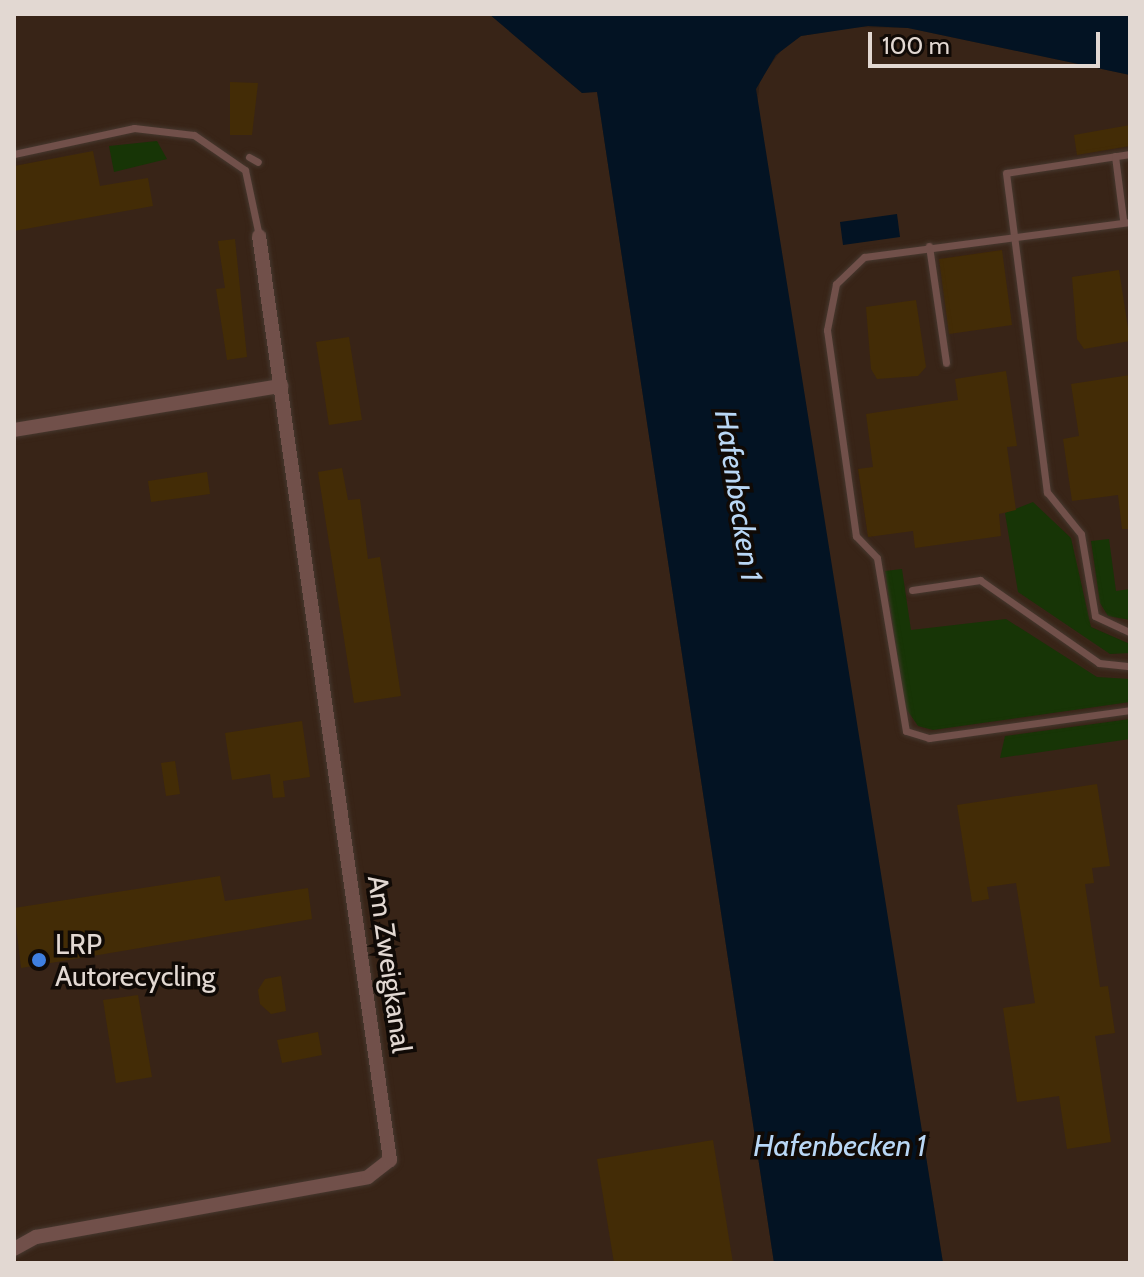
<!DOCTYPE html>
<style>
body{margin:0}
#map{position:relative;width:1144px;height:1277px;overflow:hidden;background:#2d1e15;font-family:Cabin,sans-serif}
div>[style]{position:absolute}
[style*='--x']{left:calc(var(--x)*1px);top:calc(var(--y)*1px);width:calc(var(--w)*1px);rotate:calc(var(--a)*1deg)}
.built>*{inset:0;background:#382417}
.green>*{inset:0;background:#173506}
.water>*{inset:0;background:#031323}
.building>*{inset:0;background:#432c06}
.roads{filter:drop-shadow(0 0 2px #46382f) drop-shadow(0 0 2px #46382f)}
.service>*{height:7px;margin:-3.5px;padding:0 3.5px;transform-origin:3.5px;border-radius:3.5px;background:#71504a}
.minor>*{height:14px;margin:-7px;padding:0 7px;transform-origin:7px;border-radius:7px;background:#71504a}
.dots>*{width:22px;height:22px;translate:-50% -50%;box-sizing:border-box;border:4px solid #100a06;border-radius:50%}
span{translate:-50% -50%;white-space:nowrap;text-align:center;line-height:1.15;-webkit-text-stroke:7px #100a06;paint-order:stroke}
.poi-label{font-size:28px;color:#e2d8d2}
.left{translate:0 -50%;text-align:left}
.street-label{font-size:28px;color:#e2d8d2}
.water-label{font-size:30px;color:#b9d7f5;font-style:italic}
.frame{position:absolute;inset:0;border:16px solid #e2d8d2;pointer-events:none}
.scale{position:absolute;left:868px;top:32px;width:232px;height:36px;box-sizing:border-box;border:4px solid #e2d8d2;border-top:0;padding-left:10px;font-size:24px;line-height:28px;white-space:nowrap;color:#e2d8d2;-webkit-text-stroke:6px #100a06;paint-order:stroke}
</style>
<div id="map">
<div class="built">
<div style="clip-path:polygon(14px 14px,490px 14px,582px 93px,597px 91px,774px 1263px,14px 1263px)"></div>
<div style="clip-path:polygon(855px 27px,908px 28px,1130px 75px,1130px 1263px,943px 1263px,756px 117px,760px 79px,783px 48px,801px 36px)"></div>
</div>
<div class="green">
<div style="clip-path:polygon(157px 141px,167px 159px,114px 172px,109px 146px)"></div>
<div style="clip-path:polygon(1033px 502px,1071px 538px,1091px 627px,1130px 644px,1130px 653px,1110px 654px,1018px 592px,1005px 513px)"></div>
<div style="clip-path:polygon(1109px 539px,1116px 591px,1130px 589px,1130px 620px,1108px 616px,1100px 603px,1091px 541px)"></div>
<div style="clip-path:polygon(902px 569px,911px 630px,1006px 619px,1097px 677px,1130px 679px,1130px 702px,933px 730px,918px 726px,905px 707px,885px 571px)"></div>
<div style="clip-path:polygon(1130px 719px,1130px 739px,1000px 758px,1005px 736px)"></div>
</div>
<div class="water">
<div style="clip-path:polygon(489px 14px,1130px 14px,1130px 75px,908px 28px,868px 26px,801px 36px,776px 55px,756px 89px,943px 1263px,774px 1263px,597px 92px,582px 93px)"></div>
<div style="clip-path:polygon(897px 214px,900px 237px,843px 245px,840px 222px)"></div>
</div>
<div class="building">
<div style="clip-path:polygon(230px 82px,258px 83px,252px 135px,230px 135px)"></div>
<div style="clip-path:polygon(1130px 125px,1130px 146px,1077px 155px,1074px 135px)"></div>
<div style="clip-path:polygon(93px 151px,100px 186px,148px 178px,153px 206px,14px 231px,14px 166px)"></div>
<div style="clip-path:polygon(235px 239px,247px 357px,227px 360px,216px 289px,225px 288px,218px 241px)"></div>
<div style="clip-path:polygon(1002px 250px,1012px 325px,949px 334px,939px 259px)"></div>
<div style="clip-path:polygon(1119px 270px,1130px 341px,1084px 349px,1077px 339px,1072px 277px)"></div>
<div style="clip-path:polygon(916px 300px,926px 367px,918px 376px,877px 379px,871px 369px,866px 307px)"></div>
<div style="clip-path:polygon(349px 337px,362px 420px,329px 425px,316px 342px)"></div>
<div style="clip-path:polygon(1006px 371px,1017px 446px,1007px 447px,1016px 510px,999px 514px,1001px 536px,915px 548px,913px 531px,868px 537px,858px 469px,873px 467px,866px 414px,958px 400px,955px 379px)"></div>
<div style="clip-path:polygon(1130px 375px,1130px 529px,1122px 529px,1118px 495px,1072px 501px,1063px 439px,1079px 436px,1071px 384px)"></div>
<div style="clip-path:polygon(342px 468px,348px 500px,360px 499px,368px 559px,380px 557px,401px 696px,354px 703px,318px 472px)"></div>
<div style="clip-path:polygon(207px 472px,210px 494px,151px 502px,148px 481px)"></div>
<div style="clip-path:polygon(302px 721px,310px 777px,283px 781px,285px 797px,273px 798px,270px 774px,232px 780px,225px 733px)"></div>
<div style="clip-path:polygon(175px 761px,180px 794px,166px 796px,161px 763px)"></div>
<div style="clip-path:polygon(1097px 784px,1110px 866px,1092px 868px,1094px 883px,1085px 884px,1100px 987px,1108px 986px,1115px 1033px,1095px 1036px,1111px 1142px,1067px 1149px,1059px 1096px,1017px 1102px,1003px 1008px,1035px 1003px,1016px 883px,987px 887px,989px 899px,972px 902px,957px 805px)"></div>
<div style="clip-path:polygon(220px 876px,225px 901px,308px 888px,312px 919px,21px 968px,14px 908px)"></div>
<div style="clip-path:polygon(281px 976px,286px 1011px,271px 1014px,260px 1004px,258px 990px,265px 979px)"></div>
<div style="clip-path:polygon(138px 995px,152px 1077px,116px 1083px,103px 1000px)"></div>
<div style="clip-path:polygon(318px 1032px,322px 1055px,282px 1063px,277px 1040px)"></div>
<div style="clip-path:polygon(713px 1140px,733px 1263px,614px 1263px,597px 1159px)"></div>
</div>
<div class="roads">
<div class="service">
<div style="--x:14;--y:154;--w:123;--a:-12.2"></div>
<div style="--x:134;--y:128;--w:60;--a:6.7"></div>
<div style="--x:194;--y:135;--w:62;--a:34.5"></div>
<div style="--x:245;--y:170;--w:67;--a:78"></div>
<div style="--x:1130;--y:154;--w:125;--a:171.3"></div>
<div style="--x:1006;--y:173;--w:322;--a:82.7"></div>
<div style="--x:1047;--y:492;--w:54;--a:51"></div>
<div style="--x:1081;--y:534;--w:83;--a:80.3"></div>
<div style="--x:1095;--y:616;--w:38;--a:25"></div>
<div style="--x:1115;--y:156;--w:64;--a:82.8"></div>
<div style="--x:249;--y:157;--w:10;--a:29"></div>
<div style="--x:1130;--y:222;--w:268;--a:172.5"></div>
<div style="--x:864;--y:257;--w:39;--a:136"></div>
<div style="--x:836;--y:284;--w:47;--a:101.1"></div>
<div style="--x:827;--y:330;--w:208;--a:82"></div>
<div style="--x:856;--y:536;--w:30;--a:46"></div>
<div style="--x:877;--y:558;--w:175;--a:80.5"></div>
<div style="--x:906;--y:731;--w:24;--a:17"></div>
<div style="--x:929;--y:738;--w:203;--a:-7.9"></div>
<div style="--x:929;--y:246;--w:118;--a:81.7"></div>
<div style="--x:912;--y:590;--w:69;--a:-8.4"></div>
<div style="--x:980;--y:580;--w:145;--a:34.9"></div>
<div style="--x:1099;--y:663;--w:31;--a:6"></div>
</div>
<div class="minor">
<div style="--x:14;--y:430;--w:271;--a:-9.4"></div>
<div style="--x:14;--y:1249;--w:25;--a:-29"></div>
<div style="--x:36;--y:1237;--w:337;--a:-10.2"></div>
<div style="--x:368;--y:1177;--w:28;--a:-38"></div>
<div style="--x:390;--y:1160;--w:933;--a:-98.07"></div>
</div>
</div>
<div class="dots">
<div style="left:39px;top:960px;background:#3f7fe0"></div>
</div>
<div class="poi-label">
<span class="left" style="left:55px;top:960px">LRP<br>Autorecycling</span>
</div>
<div class="street-label">
<span style="left:390px;top:964px;rotate:82deg">Am Zweigkanal</span>
</div>
<div class="water-label">
<span style="left:738px;top:496px;rotate:81deg">Hafenbecken 1</span>
<span style="left:840px;top:1146px">Hafenbecken 1</span>
</div>
<div class="frame"></div>
<div class="scale">100 m</div>
</div>
